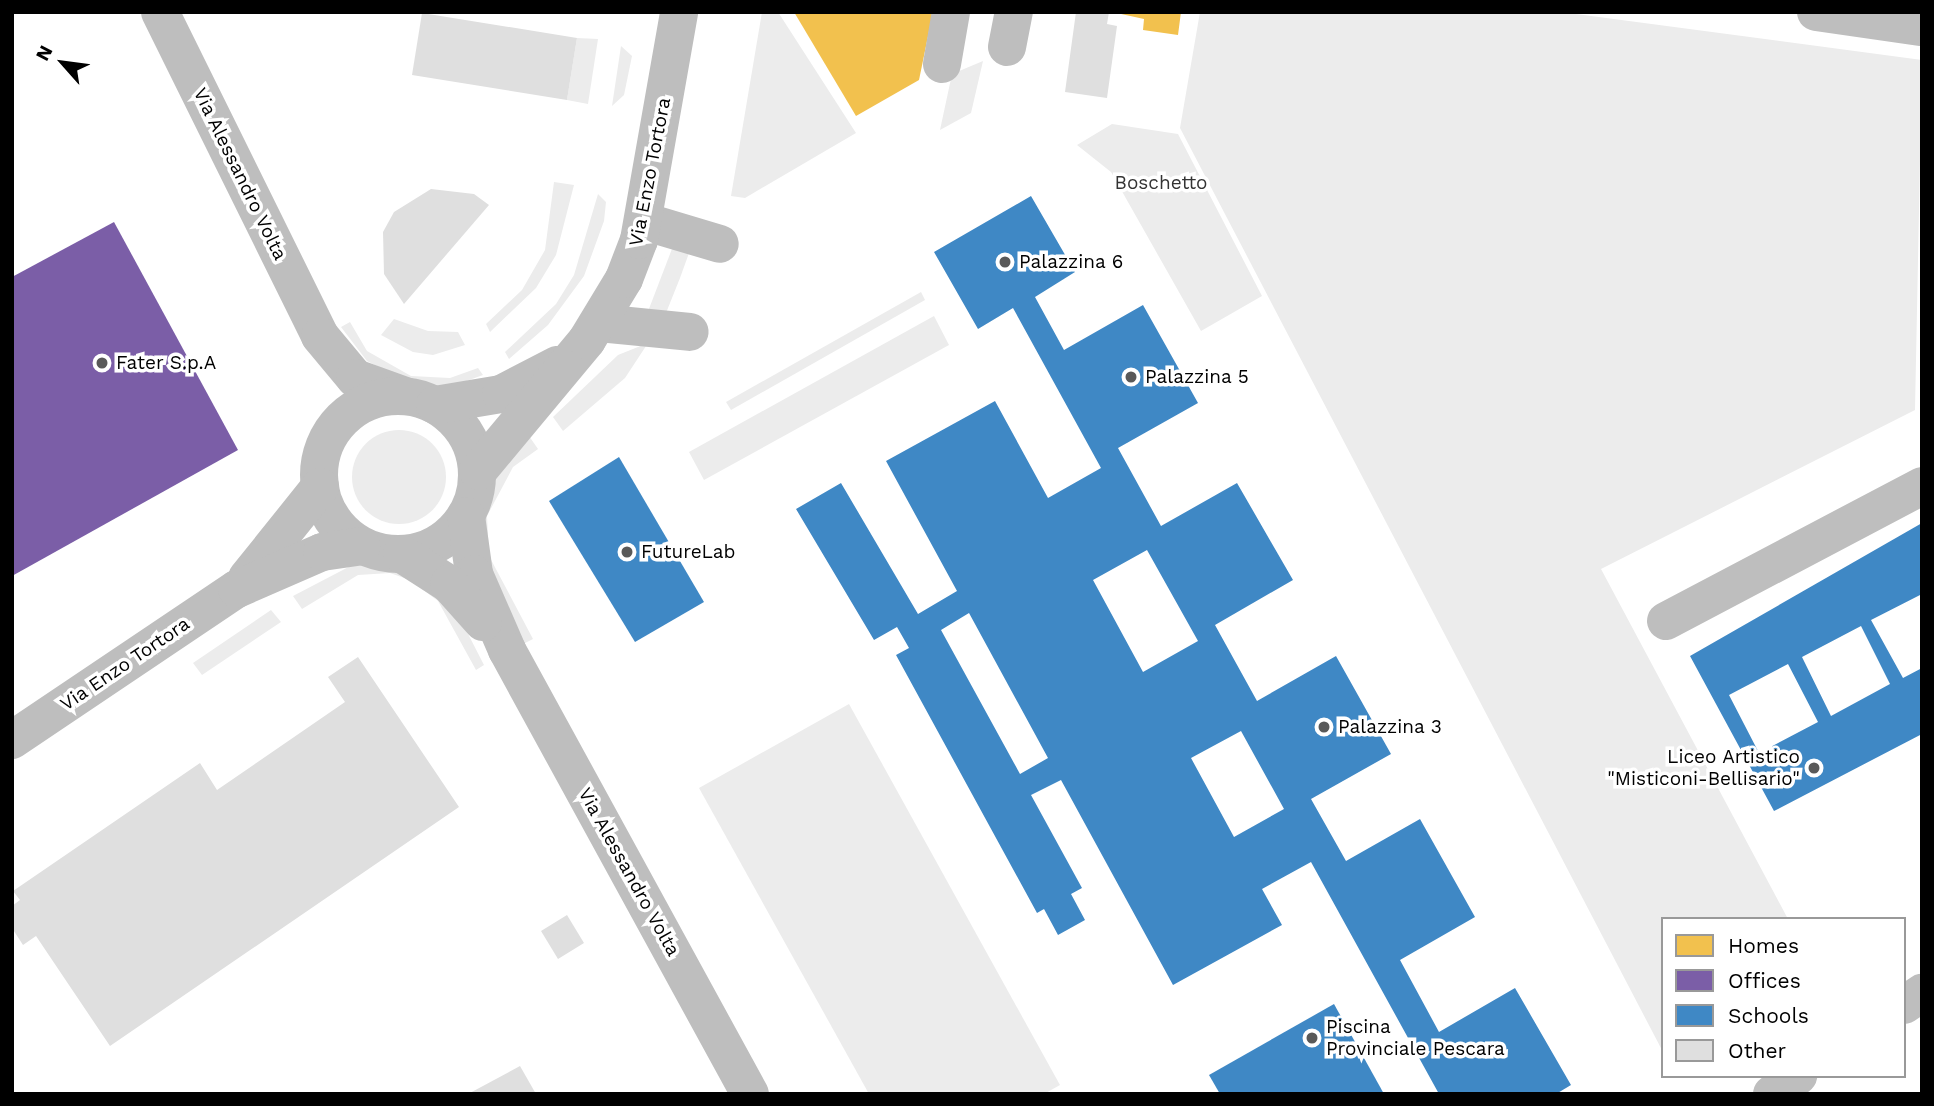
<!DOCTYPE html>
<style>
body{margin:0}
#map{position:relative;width:1934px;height:1106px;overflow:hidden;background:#fff;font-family:"Work Sans",sans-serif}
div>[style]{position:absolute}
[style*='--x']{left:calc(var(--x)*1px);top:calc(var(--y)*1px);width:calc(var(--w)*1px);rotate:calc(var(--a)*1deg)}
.green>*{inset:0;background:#ececec}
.round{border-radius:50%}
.homes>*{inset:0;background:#f2c14e}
.offices>*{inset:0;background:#7b5ea7}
.schools>*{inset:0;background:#3f88c5}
.building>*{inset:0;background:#dfdfdf}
.minor>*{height:38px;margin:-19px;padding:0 19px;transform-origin:19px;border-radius:19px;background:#bebebe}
.minor>.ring{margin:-19px;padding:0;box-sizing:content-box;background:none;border:38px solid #bebebe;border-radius:50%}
.dots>*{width:19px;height:19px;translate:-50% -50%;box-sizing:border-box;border:4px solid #fff;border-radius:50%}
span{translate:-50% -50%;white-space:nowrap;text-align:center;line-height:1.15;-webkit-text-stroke:7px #fff;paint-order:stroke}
.street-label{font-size:19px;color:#000}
.park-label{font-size:19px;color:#333}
.poi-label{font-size:19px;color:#000}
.left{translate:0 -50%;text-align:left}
.right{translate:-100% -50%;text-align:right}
.frame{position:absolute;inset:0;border:14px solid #000;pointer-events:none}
.legend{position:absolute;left:1661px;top:917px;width:245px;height:161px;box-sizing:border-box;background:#fff;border:2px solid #999;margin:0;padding:9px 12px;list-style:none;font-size:21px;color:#000}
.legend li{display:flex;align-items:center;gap:14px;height:35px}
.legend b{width:35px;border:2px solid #999}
.north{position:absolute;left:28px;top:28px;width:70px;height:70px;-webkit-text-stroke:5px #fff;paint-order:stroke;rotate:298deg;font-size:19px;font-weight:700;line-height:28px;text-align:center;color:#000}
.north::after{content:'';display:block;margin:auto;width:24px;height:32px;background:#000;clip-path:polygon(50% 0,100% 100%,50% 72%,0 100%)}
</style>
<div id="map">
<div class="green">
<div style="clip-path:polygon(762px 12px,778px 12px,856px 133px,745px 198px,731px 196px)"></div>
<div style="clip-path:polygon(1200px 12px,1561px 12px,1922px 60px,1915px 410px,1601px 569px,1788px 919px,1663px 919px,1663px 1052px,1180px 128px)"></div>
<div style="clip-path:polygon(577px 38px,598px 39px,588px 104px,567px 100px)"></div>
<div style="clip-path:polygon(621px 46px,632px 56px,624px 95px,612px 106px)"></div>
<div style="clip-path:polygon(983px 61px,971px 113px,940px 130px,952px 74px)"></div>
<div style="clip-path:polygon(1112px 124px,1178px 134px,1262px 296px,1201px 331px,1111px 172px,1077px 145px)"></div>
<div style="clip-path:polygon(554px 182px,574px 185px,556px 255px,536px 288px,490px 332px,486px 324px,522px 290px,545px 250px)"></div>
<div style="clip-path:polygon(598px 194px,606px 202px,604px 221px,584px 276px,548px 325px,509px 359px,505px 352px,556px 304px,574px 275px)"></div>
<div style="clip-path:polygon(675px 241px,689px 253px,680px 278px,664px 318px,647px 314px)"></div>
<div style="clip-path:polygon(921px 292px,925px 300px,731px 410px,726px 402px)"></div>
<div style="clip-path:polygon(934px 316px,949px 345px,704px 480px,689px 452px)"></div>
<div style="clip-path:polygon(394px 319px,428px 331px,458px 332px,465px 345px,433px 355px,413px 352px,381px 335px)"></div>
<div style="clip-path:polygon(350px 322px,367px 351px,411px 376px,450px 378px,478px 368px,483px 375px,447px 388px,414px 385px,367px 361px,341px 327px)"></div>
<div style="clip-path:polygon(648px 343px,625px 378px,563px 431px,553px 417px,618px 355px)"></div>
<div class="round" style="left:352px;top:430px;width:94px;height:94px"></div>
<div style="clip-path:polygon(529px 436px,538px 449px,513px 467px,487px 516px,489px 556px,533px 639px,523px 644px,486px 578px,477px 512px,487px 483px)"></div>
<div style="clip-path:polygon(360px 561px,413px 572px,464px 626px,484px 665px,476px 670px,438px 601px,410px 580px,390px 573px,358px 575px,302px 609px,293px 596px)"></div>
<div style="clip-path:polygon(271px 610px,281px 622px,202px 675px,193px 663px)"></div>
<div style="clip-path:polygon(849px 704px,1060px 1085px,1044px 1094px,869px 1094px,699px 788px)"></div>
</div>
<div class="homes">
<div style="clip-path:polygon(794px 12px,933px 12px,919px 80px,856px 116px)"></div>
<div style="clip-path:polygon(1112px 12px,1181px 12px,1178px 35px,1143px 30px,1144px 19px)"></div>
</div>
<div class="offices">
<div style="clip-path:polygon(114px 222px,238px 450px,12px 576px,12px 277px)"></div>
</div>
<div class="schools">
<div style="clip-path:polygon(evenodd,1031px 196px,1075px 272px,1035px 297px,1064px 350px,1143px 305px,1198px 403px,1118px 448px,1161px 526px,1237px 483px,1293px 580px,1215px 625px,1257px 701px,1336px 656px,1391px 754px,1311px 799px,1346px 861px,1420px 819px,1475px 917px,1400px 960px,1439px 1032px,1515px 988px,1571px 1085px,1556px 1094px,1439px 1094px,1311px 862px,1262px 889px,1282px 925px,1173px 985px,1061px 780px,1031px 795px,1082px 888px,1071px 894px,1085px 920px,1058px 935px,1044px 909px,1037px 913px,896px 655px,909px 648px,897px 627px,874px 640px,796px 509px,841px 483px,918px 614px,957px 591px,886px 461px,995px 401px,1048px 498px,1101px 468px,1013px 308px,978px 329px,934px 252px,1031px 196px,1147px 550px,1198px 641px,1143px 672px,1093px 580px,1147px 550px,1031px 196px,969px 613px,1048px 758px,1020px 774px,941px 630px,969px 613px,1031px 196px,1241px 731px,1284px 809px,1234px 837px,1191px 758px,1241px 731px)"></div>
<div style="clip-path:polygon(619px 457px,704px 602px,635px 642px,549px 501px)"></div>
<div style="clip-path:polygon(evenodd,1922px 523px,1922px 594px,1871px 620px,1903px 678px,1922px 668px,1922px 734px,1774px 811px,1690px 656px,1922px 523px,1861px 626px,1890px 684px,1831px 716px,1802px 657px,1861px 626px,1922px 523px,1788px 664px,1818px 722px,1759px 753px,1729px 695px,1788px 664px)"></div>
<div style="clip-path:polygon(1334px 1004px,1384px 1094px,1220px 1094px,1209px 1075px)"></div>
</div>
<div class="building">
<div style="clip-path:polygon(1076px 12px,1109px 12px,1107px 24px,1117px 26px,1107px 98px,1065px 92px)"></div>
<div style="clip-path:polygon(422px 13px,577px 38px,567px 100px,412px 75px)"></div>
<div style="clip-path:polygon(431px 189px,474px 194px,489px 205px,404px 304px,384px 274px,383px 232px,394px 212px)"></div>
<div style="clip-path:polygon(358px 657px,459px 807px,110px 1046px,36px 936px,23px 945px,12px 928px,12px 906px,20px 900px,13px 891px,200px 763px,217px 790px,345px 702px,328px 677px)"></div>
<div style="clip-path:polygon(567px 915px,584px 943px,558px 959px,541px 931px)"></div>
<div style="clip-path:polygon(520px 1066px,536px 1094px,468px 1094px)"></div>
</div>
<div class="minor">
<div style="--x:160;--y:12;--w:361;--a:63.7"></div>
<div style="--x:320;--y:336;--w:55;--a:50.2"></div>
<div style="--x:355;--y:378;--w:53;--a:19.8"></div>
<div style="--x:1816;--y:12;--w:107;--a:8.1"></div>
<div style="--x:1007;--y:47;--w:36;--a:-79"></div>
<div style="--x:942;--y:64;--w:53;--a:-80.2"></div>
<div style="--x:643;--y:221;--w:80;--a:16.6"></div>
<div style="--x:599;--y:323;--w:91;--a:5.6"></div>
<div class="ring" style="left:319px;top:396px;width:120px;height:120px"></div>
<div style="--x:435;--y:405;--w:67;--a:-9.5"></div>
<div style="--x:501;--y:394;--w:63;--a:-27.4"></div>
<div style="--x:478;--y:471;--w:170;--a:-50.2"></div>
<div style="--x:587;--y:340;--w:71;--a:-58.8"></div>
<div style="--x:624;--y:279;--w:42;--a:-69"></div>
<div style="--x:639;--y:240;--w:231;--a:-80"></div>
<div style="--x:466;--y:516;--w:59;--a:82.1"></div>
<div style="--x:474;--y:574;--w:83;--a:66.5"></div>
<div style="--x:507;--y:650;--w:506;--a:61.31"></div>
<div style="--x:402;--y:554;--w:56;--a:32.6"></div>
<div style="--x:449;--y:584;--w:51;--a:48.2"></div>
<div style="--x:247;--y:578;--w:117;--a:-51.3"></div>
<div style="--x:1666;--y:621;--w:289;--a:-27.8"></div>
<div style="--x:12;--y:740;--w:271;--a:-33.9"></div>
<div style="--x:237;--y:589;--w:93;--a:-23.5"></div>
<div style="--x:322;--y:552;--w:40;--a:-8.5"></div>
<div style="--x:1904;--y:1005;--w:22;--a:-34"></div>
<div style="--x:1772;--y:1094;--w:32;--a:-35"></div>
</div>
<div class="dots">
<div style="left:1005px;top:262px;background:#595959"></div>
<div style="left:102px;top:363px;background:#595959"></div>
<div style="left:1131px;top:377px;background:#595959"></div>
<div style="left:627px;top:552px;background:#595959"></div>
<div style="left:1324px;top:727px;background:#595959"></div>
<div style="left:1814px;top:768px;background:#595959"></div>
<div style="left:1312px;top:1038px;background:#595959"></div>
</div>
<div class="street-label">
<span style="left:650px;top:172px;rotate:-79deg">Via Enzo Tortora</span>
<span style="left:240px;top:174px;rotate:64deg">Via Alessandro Volta</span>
<span style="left:125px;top:664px;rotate:-34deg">Via Enzo Tortora</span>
<span style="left:629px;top:872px;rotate:61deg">Via Alessandro Volta</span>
</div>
<div class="park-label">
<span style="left:1161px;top:183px">Boschetto</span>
</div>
<div class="poi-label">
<span class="left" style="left:1019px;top:262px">Palazzina 6</span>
<span class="left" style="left:116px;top:363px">Fater S.p.A</span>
<span class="left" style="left:1145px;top:377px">Palazzina 5</span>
<span class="left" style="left:641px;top:552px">FutureLab</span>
<span class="left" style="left:1338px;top:727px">Palazzina 3</span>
<span class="right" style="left:1800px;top:768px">Liceo Artistico<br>"Misticoni-Bellisario"</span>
<span class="left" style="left:1326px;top:1038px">Piscina<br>Provinciale Pescara</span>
</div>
<div class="frame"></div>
<ul class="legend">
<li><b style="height:19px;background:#f2c14e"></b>Homes</li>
<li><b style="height:19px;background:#7b5ea7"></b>Offices</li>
<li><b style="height:19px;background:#3f88c5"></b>Schools</li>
<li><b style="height:19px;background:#dfdfdf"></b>Other</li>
</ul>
<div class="north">N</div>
</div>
